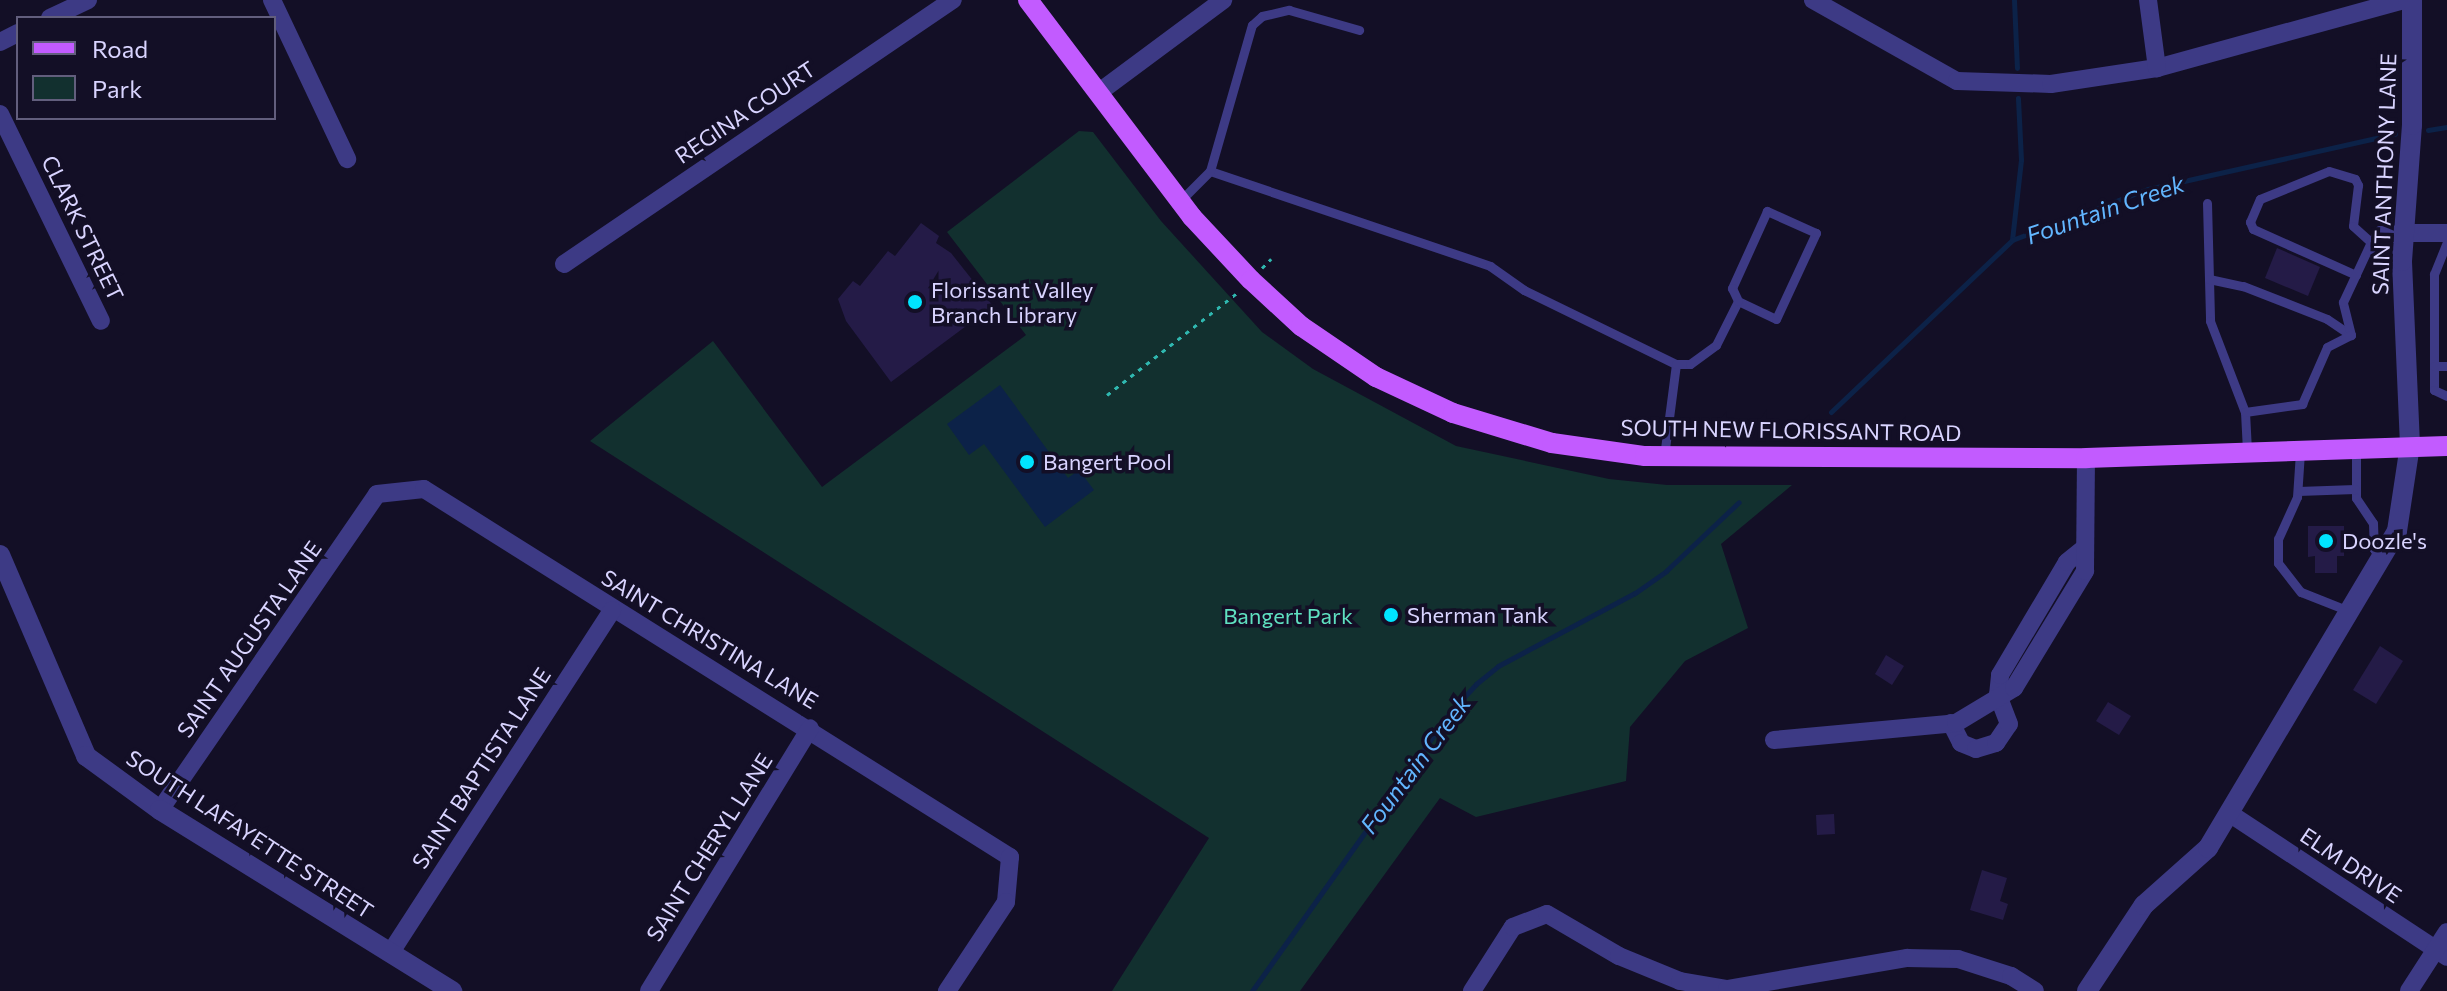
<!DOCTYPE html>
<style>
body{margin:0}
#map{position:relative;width:2447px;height:991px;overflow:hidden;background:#130f26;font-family:Commissioner,sans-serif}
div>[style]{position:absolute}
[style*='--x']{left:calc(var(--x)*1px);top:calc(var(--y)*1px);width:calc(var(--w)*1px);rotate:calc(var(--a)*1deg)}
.green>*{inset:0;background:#12302f}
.water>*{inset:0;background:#0c2248}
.stream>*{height:5px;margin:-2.5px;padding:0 2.5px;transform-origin:2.5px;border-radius:2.5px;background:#0c2248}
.building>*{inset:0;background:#241b47}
.path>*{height:3px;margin-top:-1.5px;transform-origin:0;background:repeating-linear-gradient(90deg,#2fb8b0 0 4px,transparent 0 10px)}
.service>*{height:9px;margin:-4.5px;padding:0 4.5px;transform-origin:4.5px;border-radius:4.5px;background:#3d3a85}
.minor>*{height:18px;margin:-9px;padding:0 9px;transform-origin:9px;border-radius:9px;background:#3d3a85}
.tertiary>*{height:20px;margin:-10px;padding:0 10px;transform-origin:10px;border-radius:10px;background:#3d3a85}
.primary>*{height:20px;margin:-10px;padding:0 10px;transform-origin:10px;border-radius:10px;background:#c25bff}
.dots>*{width:22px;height:22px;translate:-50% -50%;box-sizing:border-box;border:4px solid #130f26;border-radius:50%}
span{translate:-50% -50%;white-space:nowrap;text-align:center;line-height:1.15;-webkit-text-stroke:7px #130f26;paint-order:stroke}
.street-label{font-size:22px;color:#d9d4ff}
.poi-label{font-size:22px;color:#d9d4ff}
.left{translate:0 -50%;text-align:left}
.park-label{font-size:22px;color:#5fe0c0}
.water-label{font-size:24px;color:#62b6ff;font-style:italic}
.legend{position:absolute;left:16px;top:16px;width:260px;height:104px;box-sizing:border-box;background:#130f26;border:2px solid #625e7d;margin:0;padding:10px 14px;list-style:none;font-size:24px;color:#d9d4ff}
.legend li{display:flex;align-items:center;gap:16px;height:40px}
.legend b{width:40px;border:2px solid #625e7d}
</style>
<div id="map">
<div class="green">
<div style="clip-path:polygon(1079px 131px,1093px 132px,1161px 221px,1262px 332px,1313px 369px,1456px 446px,1609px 479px,1667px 485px,1792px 485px,1721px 544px,1748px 628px,1685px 661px,1630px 727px,1626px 781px,1476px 817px,1440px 798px,1300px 991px,1112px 991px,1209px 838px,590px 441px,713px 341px,822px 487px,1026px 335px,947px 232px)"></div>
</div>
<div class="water">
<div style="clip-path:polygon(1000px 385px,1068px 478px,1079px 470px,1094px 490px,1045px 527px,984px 444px,969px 455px,947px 424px)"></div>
</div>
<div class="stream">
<div style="--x:2014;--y:0;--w:68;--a:87.5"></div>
<div style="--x:2428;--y:130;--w:19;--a:-9"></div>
<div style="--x:2012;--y:240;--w:81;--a:-83.6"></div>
<div style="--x:2021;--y:160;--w:62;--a:-92.8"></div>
<div style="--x:1831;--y:412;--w:250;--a:-43.5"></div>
<div style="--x:2012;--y:240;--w:145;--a:-20.6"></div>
<div style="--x:2148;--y:189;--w:253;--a:-12.6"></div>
<div style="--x:1252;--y:991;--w:342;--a:-54.6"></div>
<div style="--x:1450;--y:712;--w:38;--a:-47"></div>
<div style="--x:1476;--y:684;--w:28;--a:-39"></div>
<div style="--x:1498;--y:666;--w:155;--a:-28.1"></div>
<div style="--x:1635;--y:593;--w:38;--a:-35"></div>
<div style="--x:1666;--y:571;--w:100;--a:-43.4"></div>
</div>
<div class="building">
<div style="clip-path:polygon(921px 223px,939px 236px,936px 243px,951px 253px,993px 306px,891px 382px,846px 321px,838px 299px,853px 281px,860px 286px,888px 251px,895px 256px)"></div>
<div style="clip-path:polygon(2277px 248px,2320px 267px,2308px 296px,2265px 278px)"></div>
<div style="clip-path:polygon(2308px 526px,2344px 526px,2344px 556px,2337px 556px,2337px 573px,2315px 573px,2315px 556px,2308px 557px)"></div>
<div style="clip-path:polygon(2380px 646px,2403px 661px,2376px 704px,2353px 690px)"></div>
<div style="clip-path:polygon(1886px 655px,1904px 666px,1892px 685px,1875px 674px)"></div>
<div style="clip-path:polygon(2108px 702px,2131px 716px,2119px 735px,2096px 721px)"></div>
<div style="clip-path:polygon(1834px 814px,1835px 834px,1817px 835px,1816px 815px)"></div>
<div style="clip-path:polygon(1982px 870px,2007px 878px,2000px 901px,2008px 904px,2003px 920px,1970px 910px)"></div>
</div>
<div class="path">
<div style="--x:1262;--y:268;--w:13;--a:-45"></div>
<div style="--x:1107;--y:395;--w:165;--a:-38.1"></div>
</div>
<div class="service">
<div style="--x:1210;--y:171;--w:296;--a:18.7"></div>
<div style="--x:1490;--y:266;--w:42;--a:35.2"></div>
<div style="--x:1524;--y:290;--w:169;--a:26"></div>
<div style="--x:1676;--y:364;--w:93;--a:97.4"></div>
<div style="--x:1180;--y:201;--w:42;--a:-45"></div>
<div style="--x:1210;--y:171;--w:152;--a:-74"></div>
<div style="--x:1252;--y:25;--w:13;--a:-42"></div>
<div style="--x:1262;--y:16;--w:28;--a:-13"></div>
<div style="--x:1289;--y:10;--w:73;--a:15.9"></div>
<div style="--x:2207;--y:203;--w:118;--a:88.5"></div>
<div style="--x:2210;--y:321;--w:97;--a:69"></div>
<div style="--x:2245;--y:412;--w:39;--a:87"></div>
<div style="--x:2447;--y:242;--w:35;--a:112"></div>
<div style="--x:2434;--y:274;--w:116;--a:90"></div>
<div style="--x:2434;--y:390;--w:14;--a:25"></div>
<div style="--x:2356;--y:275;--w:113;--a:-155.9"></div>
<div style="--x:2253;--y:229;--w:8;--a:-113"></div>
<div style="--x:2250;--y:222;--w:25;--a:-67"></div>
<div style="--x:2260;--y:199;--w:74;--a:-22.1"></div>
<div style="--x:2329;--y:171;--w:27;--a:17"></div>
<div style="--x:2355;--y:179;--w:7;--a:63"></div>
<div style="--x:2358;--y:185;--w:41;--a:97"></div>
<div style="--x:2353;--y:226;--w:24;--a:42"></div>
<div style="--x:2371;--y:242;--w:16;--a:76"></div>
<div style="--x:2375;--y:258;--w:27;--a:6"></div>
<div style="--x:2209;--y:279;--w:35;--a:12"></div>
<div style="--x:2243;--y:286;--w:90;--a:21.4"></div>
<div style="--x:2327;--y:319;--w:29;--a:34"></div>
<div style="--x:2351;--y:335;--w:34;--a:-104"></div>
<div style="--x:2343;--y:302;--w:66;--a:-65"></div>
<div style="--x:2371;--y:242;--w:14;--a:-56"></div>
<div style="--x:2379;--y:230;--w:24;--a:-2"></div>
<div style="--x:1676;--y:364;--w:14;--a:0"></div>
<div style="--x:1690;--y:364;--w:32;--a:-36"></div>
<div style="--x:1716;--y:345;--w:49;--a:-63.4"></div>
<div style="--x:1738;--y:301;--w:42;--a:25.3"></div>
<div style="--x:1776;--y:319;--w:95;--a:-65.1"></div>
<div style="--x:1816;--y:233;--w:54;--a:-155.8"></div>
<div style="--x:1767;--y:211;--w:85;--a:114.4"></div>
<div style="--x:1732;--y:288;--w:14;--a:65"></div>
<div style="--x:2434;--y:366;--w:13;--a:0"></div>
<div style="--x:2245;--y:412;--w:58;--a:-8"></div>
<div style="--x:2302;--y:404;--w:62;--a:-66.3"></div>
<div style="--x:2327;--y:347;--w:27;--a:-27"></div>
<div style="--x:2356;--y:450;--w:48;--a:90"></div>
<div style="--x:2356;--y:498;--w:30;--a:56"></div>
<div style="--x:2373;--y:523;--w:26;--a:88"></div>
<div style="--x:2374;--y:549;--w:12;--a:59"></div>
<div style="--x:2300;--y:452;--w:45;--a:93.8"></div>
<div style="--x:2297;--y:497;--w:46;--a:114.3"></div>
<div style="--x:2278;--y:539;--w:24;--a:90"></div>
<div style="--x:2278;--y:563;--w:37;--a:52"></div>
<div style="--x:2301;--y:592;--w:52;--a:21.6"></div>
<div style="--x:2298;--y:491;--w:57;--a:-2"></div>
</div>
<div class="minor">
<div style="--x:272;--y:0;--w:176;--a:64.7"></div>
<div style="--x:1813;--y:0;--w:165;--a:29.4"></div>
<div style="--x:1957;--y:81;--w:94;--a:1.8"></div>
<div style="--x:2051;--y:84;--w:107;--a:-8.6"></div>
<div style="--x:2157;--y:68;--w:256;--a:-15.4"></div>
<div style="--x:2148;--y:0;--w:69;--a:82.5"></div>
<div style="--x:50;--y:18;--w:42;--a:-25.3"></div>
<div style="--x:0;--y:42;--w:20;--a:-27"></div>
<div style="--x:1098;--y:93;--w:156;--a:-36.6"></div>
<div style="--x:0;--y:114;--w:230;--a:64"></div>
<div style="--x:2403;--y:233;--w:44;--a:0"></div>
<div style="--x:564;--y:264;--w:470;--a:-34.2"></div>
<div style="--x:1951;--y:723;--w:22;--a:63"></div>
<div style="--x:1961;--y:743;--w:16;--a:22"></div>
<div style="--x:1976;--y:749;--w:21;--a:-17"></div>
<div style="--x:1996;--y:743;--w:23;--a:-56"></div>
<div style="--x:2009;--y:724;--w:31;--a:-111"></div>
<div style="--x:1998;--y:695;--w:20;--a:-84"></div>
<div style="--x:2000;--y:675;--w:131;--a:-59.3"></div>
<div style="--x:2067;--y:562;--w:22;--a:-39"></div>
<div style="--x:1774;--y:740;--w:183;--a:-5.3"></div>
<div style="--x:1956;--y:723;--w:68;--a:-31.1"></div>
<div style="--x:2014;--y:688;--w:137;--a:-58.7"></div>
<div style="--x:2085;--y:571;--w:113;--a:-89.5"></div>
<div style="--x:160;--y:810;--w:383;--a:-55.5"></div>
<div style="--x:377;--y:494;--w:47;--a:-6.1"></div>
<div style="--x:424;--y:489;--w:692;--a:32.13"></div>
<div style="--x:1010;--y:857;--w:45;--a:95.1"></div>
<div style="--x:1006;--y:902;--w:107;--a:123.5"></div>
<div style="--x:2229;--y:813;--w:261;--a:33.4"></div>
<div style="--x:391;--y:952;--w:407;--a:-57.1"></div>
<div style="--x:649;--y:991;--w:308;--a:-58.5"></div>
<div style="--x:1472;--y:991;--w:76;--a:-57.4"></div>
<div style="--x:1513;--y:927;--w:36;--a:-21"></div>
<div style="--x:1547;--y:914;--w:83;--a:30.3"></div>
<div style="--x:1619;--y:956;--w:66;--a:22.3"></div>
<div style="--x:1680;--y:981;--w:48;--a:9.7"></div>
<div style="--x:1727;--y:989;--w:183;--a:-9.8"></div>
<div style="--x:1907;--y:958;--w:51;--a:1.1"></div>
<div style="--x:1958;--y:959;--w:56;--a:17.8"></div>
<div style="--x:2011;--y:976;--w:28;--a:32"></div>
<div style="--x:2409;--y:991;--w:70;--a:-57.2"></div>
</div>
<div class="tertiary">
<div style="--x:0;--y:555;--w:219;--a:66.8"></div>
<div style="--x:86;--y:756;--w:92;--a:36.1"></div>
<div style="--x:160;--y:810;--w:344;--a:31.8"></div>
<div style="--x:2087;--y:991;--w:103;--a:-56.5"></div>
<div style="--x:2144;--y:905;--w:86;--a:-41.7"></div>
<div style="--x:2208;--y:848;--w:369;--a:-59.2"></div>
<div style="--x:2397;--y:531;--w:87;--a:-81.4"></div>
<div style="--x:2410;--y:445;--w:184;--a:-92.5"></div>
<div style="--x:2402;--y:261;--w:136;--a:-85.8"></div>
<div style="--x:2412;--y:125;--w:125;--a:-90"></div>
</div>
<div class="primary">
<div style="--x:1028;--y:0;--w:272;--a:52.9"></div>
<div style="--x:1192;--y:217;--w:86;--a:46.9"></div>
<div style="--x:1251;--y:280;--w:68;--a:42.6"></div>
<div style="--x:1301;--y:326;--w:91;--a:34.2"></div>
<div style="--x:1376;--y:377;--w:85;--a:25.1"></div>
<div style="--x:1453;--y:413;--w:103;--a:16.9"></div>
<div style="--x:1552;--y:443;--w:94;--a:8"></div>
<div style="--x:1645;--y:456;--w:441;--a:0.3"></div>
<div style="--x:2086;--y:458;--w:361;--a:-1.9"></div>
</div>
<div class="dots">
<div style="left:915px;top:302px;background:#00e5ff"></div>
<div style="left:1027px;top:462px;background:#00e5ff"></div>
<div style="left:2326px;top:541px;background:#00e5ff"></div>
<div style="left:1391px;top:615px;background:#00e5ff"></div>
</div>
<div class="street-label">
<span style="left:745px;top:112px;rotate:-34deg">REGINA COURT</span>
<span style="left:2384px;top:174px;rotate:-88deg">SAINT ANTHONY LANE</span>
<span style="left:83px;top:228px;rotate:64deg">CLARK STREET</span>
<span style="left:1791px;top:430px;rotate:1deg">SOUTH NEW FLORISSANT ROAD</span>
<span style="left:249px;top:639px;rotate:-55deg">SAINT AUGUSTA LANE</span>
<span style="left:710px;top:639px;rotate:31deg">SAINT CHRISTINA LANE</span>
<span style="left:481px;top:768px;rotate:-57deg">SAINT BAPTISTA LANE</span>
<span style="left:250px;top:834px;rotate:33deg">SOUTH LAFAYETTE STREET</span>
<span style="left:709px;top:847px;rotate:-58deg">SAINT CHERYL LANE</span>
<span style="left:2351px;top:865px;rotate:34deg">ELM DRIVE</span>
</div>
<div class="poi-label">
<span class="left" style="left:931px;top:302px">Florissant Valley<br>Branch Library</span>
<span class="left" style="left:1043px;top:462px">Bangert Pool</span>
<span class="left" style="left:2342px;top:541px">Doozle's</span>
<span class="left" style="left:1407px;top:615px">Sherman Tank</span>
</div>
<div class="park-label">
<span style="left:1288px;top:616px">Bangert Park</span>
</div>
<div class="water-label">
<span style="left:2105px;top:209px;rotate:-19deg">Fountain Creek</span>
<span style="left:1415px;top:764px;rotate:-53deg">Fountain Creek</span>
</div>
<ul class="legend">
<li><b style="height:10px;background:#c25bff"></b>Road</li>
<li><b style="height:22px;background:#12302f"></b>Park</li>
</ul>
</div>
